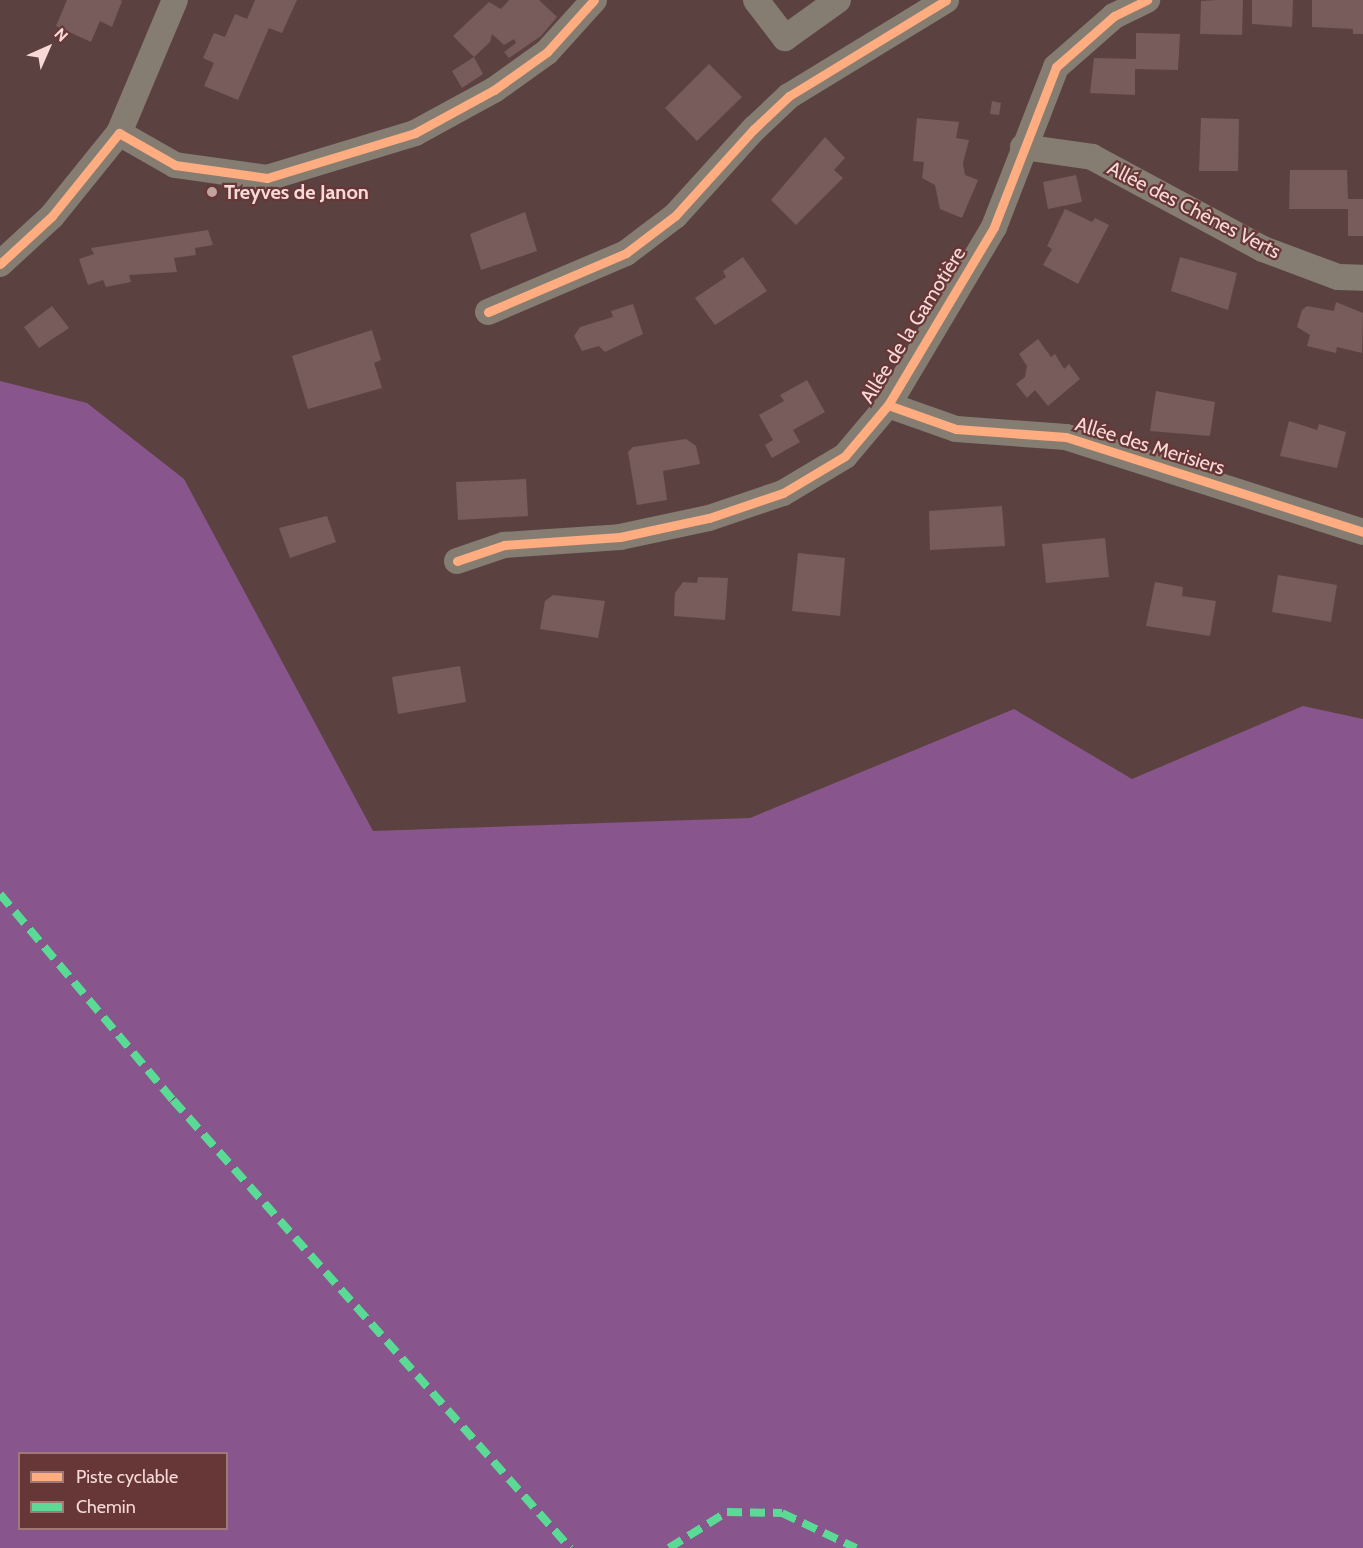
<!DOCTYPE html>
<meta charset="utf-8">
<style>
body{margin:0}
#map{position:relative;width:1363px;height:1548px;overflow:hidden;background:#5b4241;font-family:Cabin,sans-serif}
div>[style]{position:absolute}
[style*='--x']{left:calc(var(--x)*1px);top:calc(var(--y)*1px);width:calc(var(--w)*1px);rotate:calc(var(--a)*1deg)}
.forest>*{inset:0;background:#88558c}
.building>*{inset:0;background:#785b5b}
.minor>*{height:26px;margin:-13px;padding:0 13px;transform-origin:13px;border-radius:13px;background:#867d72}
.quiet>*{height:8px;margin-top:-4px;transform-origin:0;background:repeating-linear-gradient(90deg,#5adb95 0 15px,transparent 0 23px)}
.cycleway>*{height:9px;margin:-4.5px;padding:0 4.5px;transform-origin:4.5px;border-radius:4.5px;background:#ffac80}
.dots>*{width:16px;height:16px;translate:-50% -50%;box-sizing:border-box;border:3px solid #663736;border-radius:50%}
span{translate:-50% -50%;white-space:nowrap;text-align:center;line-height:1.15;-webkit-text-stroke:4.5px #663736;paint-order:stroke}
.poi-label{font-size:20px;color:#f7d9d7;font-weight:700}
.left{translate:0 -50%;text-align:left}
.street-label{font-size:20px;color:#f7d9d7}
.legend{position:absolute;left:18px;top:1452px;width:210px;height:78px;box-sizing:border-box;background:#663736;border:2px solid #a07876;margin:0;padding:8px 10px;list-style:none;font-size:18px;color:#f7d9d7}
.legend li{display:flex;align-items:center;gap:12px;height:30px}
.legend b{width:30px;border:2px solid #a07876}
.north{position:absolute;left:18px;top:18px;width:60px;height:60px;-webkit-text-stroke:4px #663736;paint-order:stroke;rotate:45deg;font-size:16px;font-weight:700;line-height:24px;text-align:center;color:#f7d9d7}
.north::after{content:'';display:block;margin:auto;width:21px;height:27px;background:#f7d9d7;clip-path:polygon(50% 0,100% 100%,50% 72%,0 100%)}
</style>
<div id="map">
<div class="forest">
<div style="clip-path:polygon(evenodd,0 381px,87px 403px,184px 479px,373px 831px,750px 818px,1014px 709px,1132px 779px,1303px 706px,1363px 719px,1363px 1548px,0 1548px,0 381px,20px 1454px,226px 1454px,226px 1528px,20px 1528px,20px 1454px)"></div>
</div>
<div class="building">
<div style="clip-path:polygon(67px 0,120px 0,122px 1px,112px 27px,100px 21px,91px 42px,56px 26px)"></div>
<div style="clip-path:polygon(255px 0,297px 0,282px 33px,269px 28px,238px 100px,204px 86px,214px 63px,203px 58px,214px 33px,225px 37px,235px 14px,247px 19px)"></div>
<div style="clip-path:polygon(509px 0,539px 0,557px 17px,541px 36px,509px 58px,504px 52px,516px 43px,514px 39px,504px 45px,492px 34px,490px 42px,474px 57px,483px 74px,462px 88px,452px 71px,474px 57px,453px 36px,489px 2px,501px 9px)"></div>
<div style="clip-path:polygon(1218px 0,1243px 0,1242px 35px,1200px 34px,1201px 1px)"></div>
<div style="clip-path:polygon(1252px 0,1293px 0,1292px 27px,1252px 24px)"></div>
<div style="clip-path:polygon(1312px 0,1363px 0,1363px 34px,1353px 34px,1353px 29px,1312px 27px)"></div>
<div style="clip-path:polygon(1136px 33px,1180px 34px,1178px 70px,1135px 69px,1135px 95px,1090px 93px,1094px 58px,1136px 59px)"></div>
<div style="clip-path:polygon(709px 64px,742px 97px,697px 141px,665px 108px)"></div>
<div style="clip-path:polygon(992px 101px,1001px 103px,999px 115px,990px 114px)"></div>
<div style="clip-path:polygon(917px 118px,959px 122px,956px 138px,969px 140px,963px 163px,965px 175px,978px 180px,962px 218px,940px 209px,935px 185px,922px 178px,924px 162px,913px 161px)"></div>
<div style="clip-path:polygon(1201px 118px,1239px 119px,1238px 171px,1199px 171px)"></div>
<div style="clip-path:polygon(825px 137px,845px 158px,834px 170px,843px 178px,796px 225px,771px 200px)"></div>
<div style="clip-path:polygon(1290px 170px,1347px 170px,1348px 199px,1363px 199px,1363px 236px,1348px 236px,1348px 209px,1289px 209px)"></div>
<div style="clip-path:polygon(1076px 175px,1082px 202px,1048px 209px,1043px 182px)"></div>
<div style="clip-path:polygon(1065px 209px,1092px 222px,1095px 218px,1109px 225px,1078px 284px,1043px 265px,1052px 249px,1047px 246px)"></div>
<div style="clip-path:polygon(525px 212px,537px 251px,481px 270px,470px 234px)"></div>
<div style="clip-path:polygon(208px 230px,213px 245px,195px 248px,196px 255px,174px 258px,177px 272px,129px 275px,131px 282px,106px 287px,103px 280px,88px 285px,79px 259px,94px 254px,91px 248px)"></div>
<div style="clip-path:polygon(743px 257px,767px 291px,715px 325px,695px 298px,726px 277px,723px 271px)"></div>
<div style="clip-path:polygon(1180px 257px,1237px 273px,1228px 310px,1171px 291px)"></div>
<div style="clip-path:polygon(1336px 302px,1363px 313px,1362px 353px,1337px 347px,1336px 353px,1307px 346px,1310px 335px,1297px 327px,1302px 310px,1307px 306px,1334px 311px)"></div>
<div style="clip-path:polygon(633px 304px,643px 334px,605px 352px,599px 346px,582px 351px,574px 336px,580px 327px,613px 317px,611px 311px)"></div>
<div style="clip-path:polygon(52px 306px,69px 328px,39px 348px,24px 327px)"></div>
<div style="clip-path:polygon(372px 330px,381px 360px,374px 363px,382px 388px,308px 409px,292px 356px)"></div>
<div style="clip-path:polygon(1038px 339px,1051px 357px,1055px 354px,1064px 369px,1069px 364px,1080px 379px,1048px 406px,1035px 390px,1027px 398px,1016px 384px,1025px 377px,1027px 366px,1019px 354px)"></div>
<div style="clip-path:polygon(807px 380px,825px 412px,793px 430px,800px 442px,772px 458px,765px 445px,773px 440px,759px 415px,784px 401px,780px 395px)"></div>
<div style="clip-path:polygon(1156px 391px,1215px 402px,1210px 436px,1150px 431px)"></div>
<div style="clip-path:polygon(1289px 421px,1317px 430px,1319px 424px,1346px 432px,1337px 468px,1280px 456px)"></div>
<div style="clip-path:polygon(686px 439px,696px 446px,700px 464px,663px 471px,667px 500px,637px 505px,628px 452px,633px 447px)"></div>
<div style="clip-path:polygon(526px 479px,528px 516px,458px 520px,456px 482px)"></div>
<div style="clip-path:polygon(1002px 506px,1005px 546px,930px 550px,929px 511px)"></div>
<div style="clip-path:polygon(327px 516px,336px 542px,290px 558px,279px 528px)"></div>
<div style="clip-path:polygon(1105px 538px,1109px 577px,1046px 583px,1042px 544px)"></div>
<div style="clip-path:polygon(798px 553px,845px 558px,840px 616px,792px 611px)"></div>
<div style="clip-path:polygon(1278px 575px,1337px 585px,1331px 622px,1272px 612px)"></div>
<div style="clip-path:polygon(698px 577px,728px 578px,725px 620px,674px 616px,675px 593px,683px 582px,697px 583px)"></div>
<div style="clip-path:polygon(1155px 582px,1183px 587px,1182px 596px,1216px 601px,1210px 636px,1146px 626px)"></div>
<div style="clip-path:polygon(553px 595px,605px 601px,598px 638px,540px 629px,545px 601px)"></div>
<div style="clip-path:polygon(460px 666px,466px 702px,398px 714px,392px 677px)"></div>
</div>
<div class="minor">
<div style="--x:756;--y:0;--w:48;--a:52.7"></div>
<div style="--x:785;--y:38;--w:65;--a:-35.6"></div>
<div style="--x:119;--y:133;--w:144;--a:-67.2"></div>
<div style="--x:1023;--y:147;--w:70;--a:8.2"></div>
<div style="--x:1092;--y:157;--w:194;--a:28.3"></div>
<div style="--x:1263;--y:249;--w:80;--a:20.5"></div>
<div style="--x:1338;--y:277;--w:25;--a:2"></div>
<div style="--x:0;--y:264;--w:71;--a:-42.7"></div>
<div style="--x:52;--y:216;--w:107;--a:-51.1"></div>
<div style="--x:119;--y:133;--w:64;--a:29.7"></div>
<div style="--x:175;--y:165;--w:93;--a:8"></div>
<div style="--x:267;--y:178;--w:155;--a:-16.9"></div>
<div style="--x:415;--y:133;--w:90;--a:-28.6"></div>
<div style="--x:494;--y:90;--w:65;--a:-35.6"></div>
<div style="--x:547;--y:52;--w:70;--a:-47.9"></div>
<div style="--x:488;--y:312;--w:150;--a:-23.1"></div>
<div style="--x:626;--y:253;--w:61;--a:-37.1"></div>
<div style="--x:675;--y:216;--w:118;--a:-47.8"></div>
<div style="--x:754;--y:129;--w:48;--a:-43.3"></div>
<div style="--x:789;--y:96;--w:184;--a:-31.4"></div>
<div style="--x:888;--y:405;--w:72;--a:19.4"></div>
<div style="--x:956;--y:429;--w:110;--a:4.2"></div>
<div style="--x:1066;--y:437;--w:312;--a:17.7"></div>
<div style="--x:457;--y:561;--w:50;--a:-18.8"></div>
<div style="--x:504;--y:545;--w:116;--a:-3.9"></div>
<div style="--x:620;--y:537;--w:91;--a:-12.1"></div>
<div style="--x:709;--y:518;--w:78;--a:-18.7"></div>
<div style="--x:783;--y:493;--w:72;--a:-30.8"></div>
<div style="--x:845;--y:456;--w:67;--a:-49.9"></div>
<div style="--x:888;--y:405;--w:207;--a:-59.2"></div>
<div style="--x:994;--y:227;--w:172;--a:-68.8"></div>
<div style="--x:1056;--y:67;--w:77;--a:-41.3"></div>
<div style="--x:1114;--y:16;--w:37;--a:-26"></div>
</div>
<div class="quiet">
<div style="--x:0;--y:894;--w:269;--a:50"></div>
<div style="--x:173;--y:1100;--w:599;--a:48.45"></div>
<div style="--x:669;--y:1548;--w:68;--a:-31.8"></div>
<div style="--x:727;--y:1512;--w:55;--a:1"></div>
<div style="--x:782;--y:1513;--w:82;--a:25.3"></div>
</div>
<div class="cycleway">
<div style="--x:0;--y:264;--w:71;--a:-42.7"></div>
<div style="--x:52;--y:216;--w:107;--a:-51.1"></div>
<div style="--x:119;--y:133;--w:64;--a:29.7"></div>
<div style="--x:175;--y:165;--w:93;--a:8"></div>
<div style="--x:267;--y:178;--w:155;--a:-16.9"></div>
<div style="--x:415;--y:133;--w:90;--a:-28.6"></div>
<div style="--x:494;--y:90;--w:65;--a:-35.6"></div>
<div style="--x:547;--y:52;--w:70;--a:-47.9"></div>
<div style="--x:488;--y:312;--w:150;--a:-23.1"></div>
<div style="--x:626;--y:253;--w:61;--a:-37.1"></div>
<div style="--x:675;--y:216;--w:118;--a:-47.8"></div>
<div style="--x:754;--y:129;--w:48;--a:-43.3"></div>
<div style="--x:789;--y:96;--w:184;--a:-31.4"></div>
<div style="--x:888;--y:405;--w:72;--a:19.4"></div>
<div style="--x:956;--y:429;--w:110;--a:4.2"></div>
<div style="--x:1066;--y:437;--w:312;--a:17.7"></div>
<div style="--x:457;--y:561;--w:50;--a:-18.8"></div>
<div style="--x:504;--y:545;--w:116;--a:-3.9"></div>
<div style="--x:620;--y:537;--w:91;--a:-12.1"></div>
<div style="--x:709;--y:518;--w:78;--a:-18.7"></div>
<div style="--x:783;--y:493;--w:72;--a:-30.8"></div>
<div style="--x:845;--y:456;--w:67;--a:-49.9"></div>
<div style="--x:888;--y:405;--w:207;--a:-59.2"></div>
<div style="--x:994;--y:227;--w:172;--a:-68.8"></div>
<div style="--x:1056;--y:67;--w:77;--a:-41.3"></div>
<div style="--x:1114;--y:16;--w:37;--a:-26"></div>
</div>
<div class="dots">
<div style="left:212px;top:192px;background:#c0a4a2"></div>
</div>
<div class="poi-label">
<span class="left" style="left:224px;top:192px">Treyves de Janon</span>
</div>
<div class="street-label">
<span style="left:1194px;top:210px;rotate:27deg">Allée des Chênes Verts</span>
<span style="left:913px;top:325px;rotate:-58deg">Allée de la Gamotière</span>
<span style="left:1150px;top:446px;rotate:17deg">Allée des Merisiers</span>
</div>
<ul class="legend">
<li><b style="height:8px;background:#ffac80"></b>Piste cyclable</li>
<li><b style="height:8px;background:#5adb95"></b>Chemin</li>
</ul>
<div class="north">N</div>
</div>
